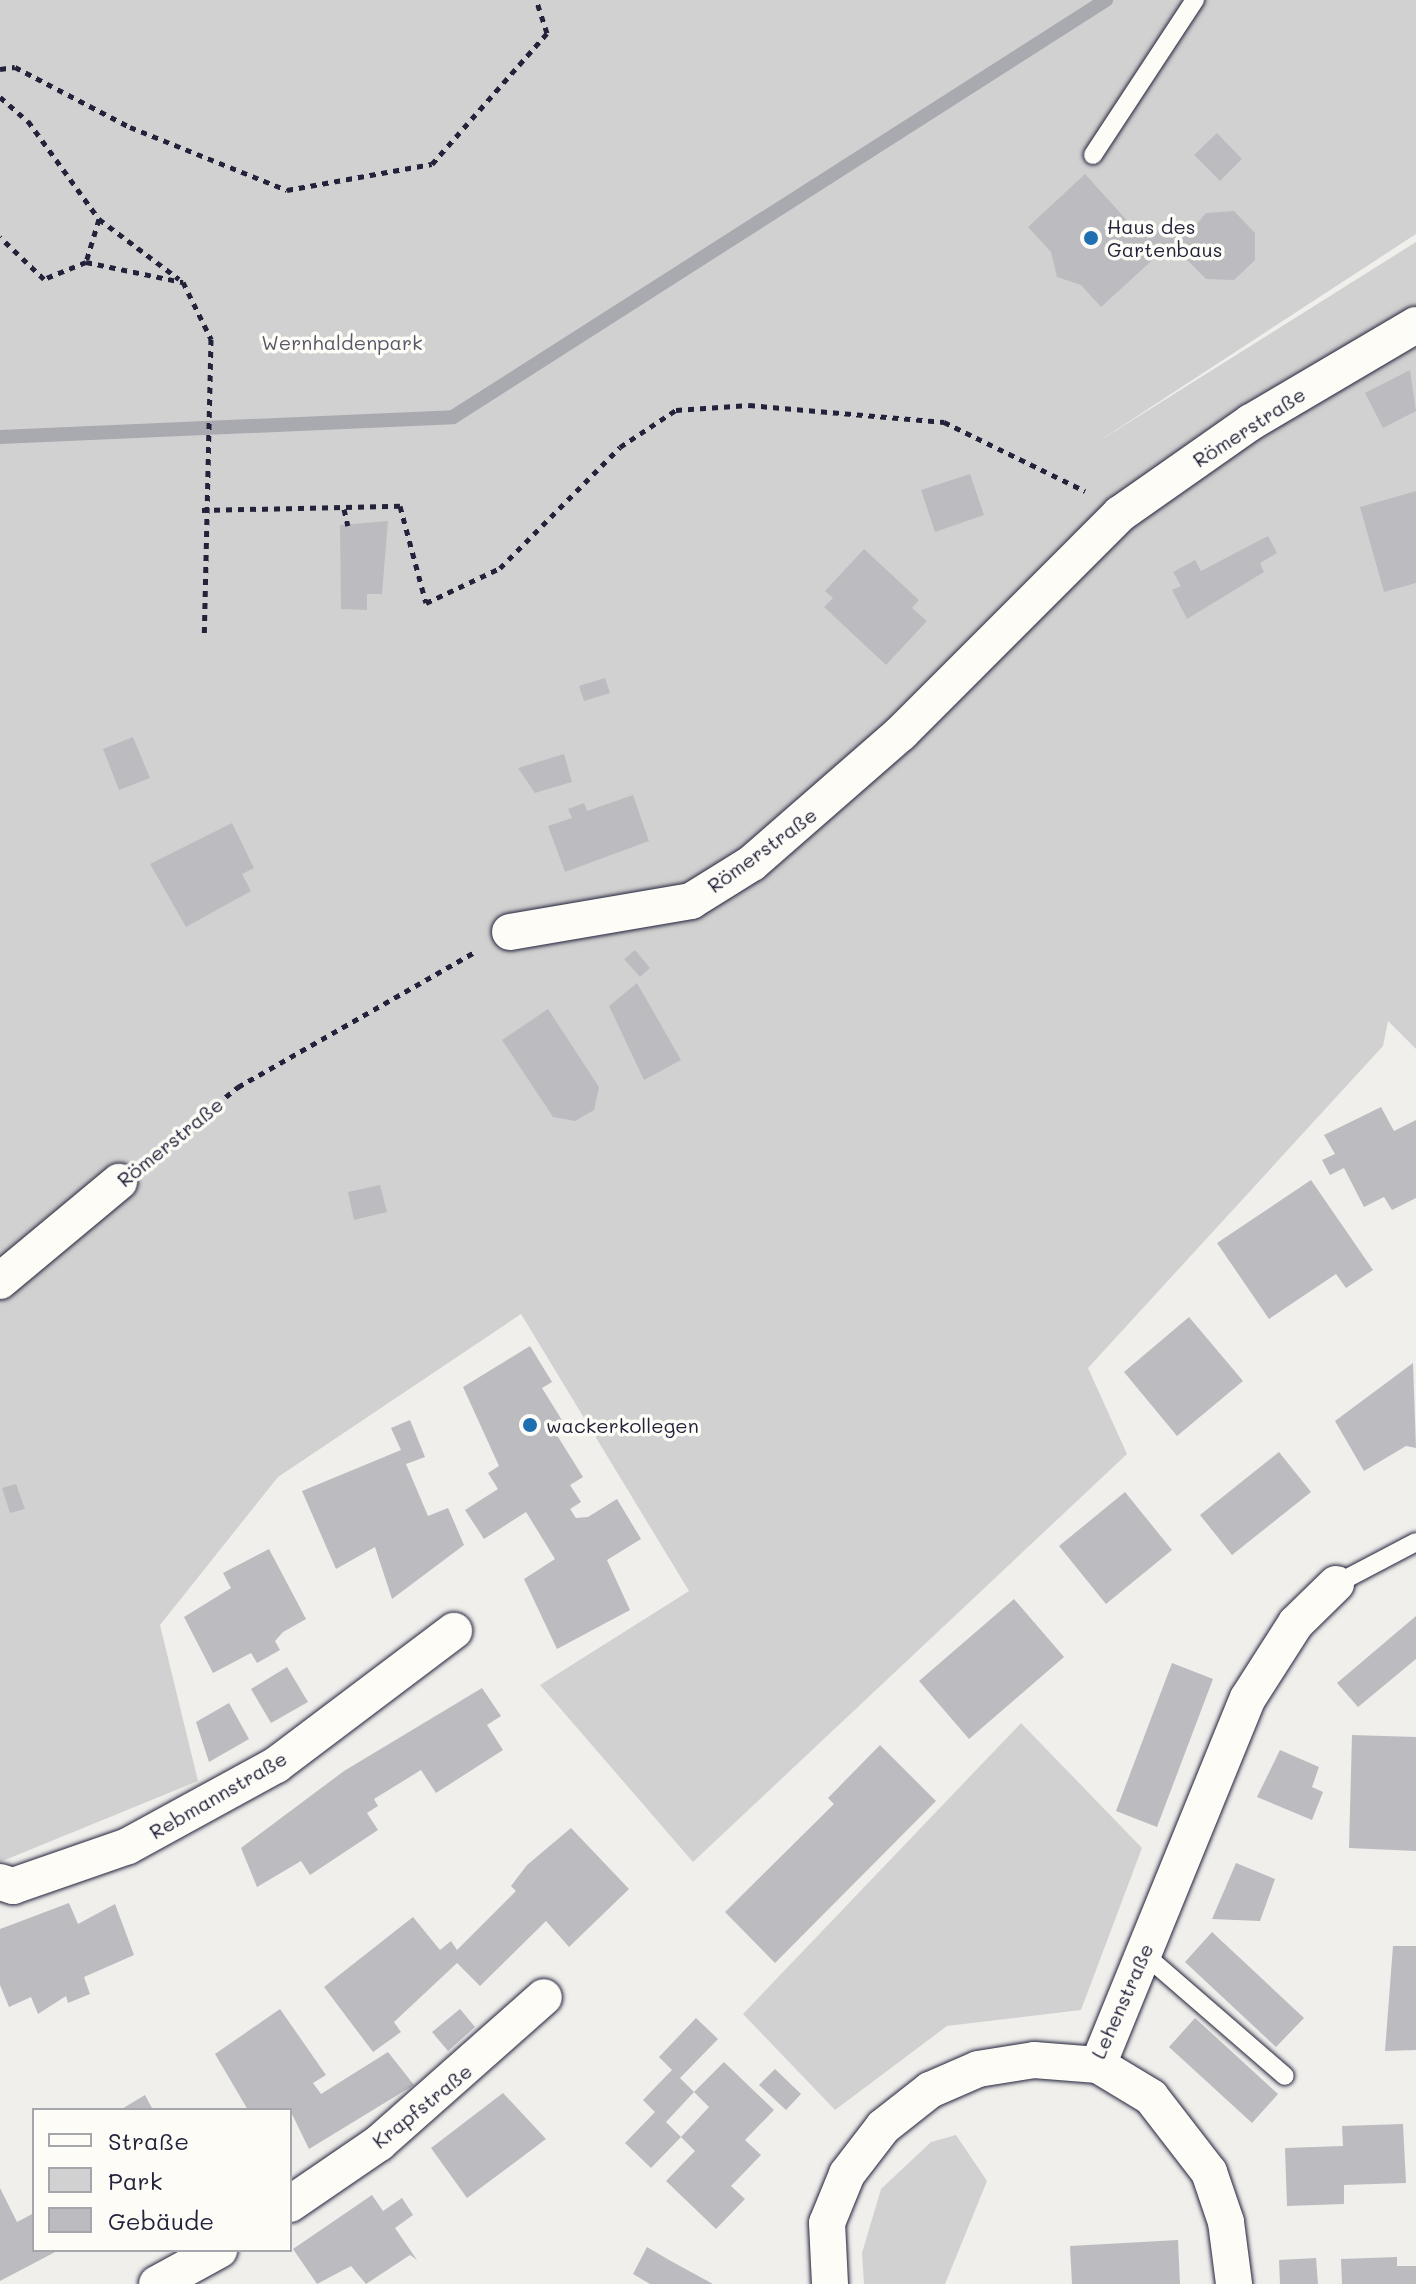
<!DOCTYPE html>
<meta charset="utf-8">
<style>
body{margin:0}
#map{position:relative;width:1416px;height:2284px;overflow:hidden;background:#f0efec;font-family:Mali,sans-serif}
div>[style]{position:absolute}
[style*='--x']{left:calc(var(--x)*1px);top:calc(var(--y)*1px);width:calc(var(--w)*1px);rotate:calc(var(--a)*1deg)}
.green>*{inset:0;background:#d2d1d1}
.stream>*{height:14px;margin:-7px;padding:0 7px;transform-origin:7px;border-radius:7px;background:#a9a9b0}
.building>*{inset:0;background:#bcbcc0}
.path>*{height:5px;margin-top:-2.5px;transform-origin:0;background:repeating-linear-gradient(90deg,#22223b 0 6px,transparent 0 12px)}
.roads{filter:drop-shadow(0 0 2px #22223b) drop-shadow(0 0 2px #22223b)}
.lane>*{height:18px;margin:-9px;padding:0 9px;transform-origin:9px;border-radius:9px;background:#fdfcf7}
.street>*{height:36px;margin:-18px;padding:0 18px;transform-origin:18px;border-radius:18px;background:#fdfcf7}
.dots>*{width:22px;height:22px;translate:-50% -50%;box-sizing:border-box;border:4px solid #fdfcf7;border-radius:50%}
span{translate:-50% -50%;white-space:nowrap;text-align:center;line-height:1.15;-webkit-text-stroke:7px #fdfcf7;paint-order:stroke}
.poi-label{font-size:20px;color:#22223b}
.left{translate:0 -50%;text-align:left}
.park-label{font-size:20px;color:#575768}
.street-label{font-size:20px;color:#22223b}
.legend{position:absolute;left:32px;top:2108px;width:260px;height:144px;box-sizing:border-box;background:#fdfcf7;border:2px solid #a5a5ac;margin:0;padding:10px 14px;list-style:none;font-size:24px;color:#22223b}
.legend li{display:flex;align-items:center;gap:16px;height:40px}
.legend b{width:40px;border:2px solid #a5a5ac}
</style>
<div id="map">
<div class="green">
<div style="clip-path:polygon(0 0,1416px 0,1416px 234px,1096px 443px,1416px 242px,1416px 1049px,1388px 1021px,1383px 1046px,1088px 1368px,1127px 1454px,693px 1862px,540px 1685px,689px 1591px,521px 1314px,278px 1477px,160px 1625px,198px 1781px,0 1862px)"></div>
<div style="clip-path:polygon(1021px 1723px,1142px 1848px,1081px 2010px,947px 2026px,835px 2110px,743px 2014px)"></div>
<div style="clip-path:polygon(956px 2135px,987px 2181px,945px 2284px,864px 2284px,862px 2253px,881px 2189px,931px 2142px)"></div>
</div>
<div class="stream">
<div style="--x:0;--y:437;--w:453;--a:-2.5"></div>
<div style="--x:453;--y:417;--w:775;--a:-32.56"></div>
</div>
<div class="building">
<div style="clip-path:polygon(1217px 133px,1242px 159px,1220px 181px,1194px 155px)"></div>
<div style="clip-path:polygon(1085px 174px,1133px 227px,1188px 234px,1206px 213px,1234px 211px,1255px 233px,1255px 260px,1234px 280px,1206px 279px,1186px 259px,1187px 245px,1157px 244px,1158px 255px,1101px 307px,1081px 285px,1057px 277px,1051px 252px,1028px 227px)"></div>
<div style="clip-path:polygon(1410px 370px,1416px 411px,1383px 428px,1365px 393px)"></div>
<div style="clip-path:polygon(970px 474px,984px 515px,935px 532px,921px 490px)"></div>
<div style="clip-path:polygon(1416px 491px,1416px 583px,1384px 592px,1360px 507px)"></div>
<div style="clip-path:polygon(388px 521px,382px 594px,367px 594px,367px 610px,341px 609px,340px 525px)"></div>
<div style="clip-path:polygon(1268px 536px,1277px 553px,1260px 563px,1264px 572px,1187px 619px,1172px 590px,1181px 586px,1173px 572px,1195px 560px,1201px 571px)"></div>
<div style="clip-path:polygon(864px 549px,919px 600px,912px 608px,927px 621px,886px 665px,824px 607px,833px 598px,825px 591px)"></div>
<div style="clip-path:polygon(605px 678px,610px 693px,584px 701px,579px 686px)"></div>
<div style="clip-path:polygon(133px 737px,150px 778px,119px 790px,103px 749px)"></div>
<div style="clip-path:polygon(564px 754px,572px 782px,535px 793px,518px 768px)"></div>
<div style="clip-path:polygon(633px 795px,649px 841px,565px 872px,548px 826px,572px 818px,568px 809px,584px 803px,587px 811px)"></div>
<div style="clip-path:polygon(232px 823px,254px 868px,242px 874px,251px 891px,186px 927px,150px 864px)"></div>
<div style="clip-path:polygon(635px 950px,650px 968px,640px 977px,624px 959px)"></div>
<div style="clip-path:polygon(637px 983px,681px 1060px,644px 1080px,609px 1006px)"></div>
<div style="clip-path:polygon(548px 1009px,599px 1087px,594px 1110px,575px 1121px,553px 1117px,502px 1040px)"></div>
<div style="clip-path:polygon(1381px 1107px,1394px 1131px,1416px 1120px,1416px 1198px,1392px 1210px,1384px 1197px,1364px 1207px,1344px 1168px,1330px 1175px,1322px 1160px,1335px 1154px,1324px 1135px)"></div>
<div style="clip-path:polygon(1311px 1180px,1373px 1270px,1346px 1288px,1336px 1274px,1269px 1319px,1217px 1243px)"></div>
<div style="clip-path:polygon(380px 1185px,387px 1212px,354px 1220px,348px 1192px)"></div>
<div style="clip-path:polygon(1189px 1317px,1243px 1381px,1177px 1436px,1124px 1372px)"></div>
<div style="clip-path:polygon(530px 1346px,552px 1382px,542px 1388px,565px 1425px,555px 1432px,583px 1477px,570px 1485px,581px 1502px,570px 1509px,576px 1518px,588px 1517px,617px 1499px,641px 1539px,607px 1560px,630px 1610px,557px 1649px,524px 1579px,555px 1559px,526px 1512px,484px 1539px,465px 1510px,498px 1489px,488px 1473px,499px 1466px,463px 1387px)"></div>
<div style="clip-path:polygon(1413px 1363px,1416px 1448px,1406px 1446px,1364px 1471px,1335px 1421px)"></div>
<div style="clip-path:polygon(410px 1420px,425px 1457px,406px 1464px,428px 1516px,448px 1508px,464px 1545px,392px 1599px,375px 1547px,336px 1569px,302px 1491px,401px 1450px,391px 1428px)"></div>
<div style="clip-path:polygon(1279px 1452px,1311px 1492px,1232px 1555px,1200px 1515px)"></div>
<div style="clip-path:polygon(16px 1484px,25px 1509px,10px 1513px,2px 1488px)"></div>
<div style="clip-path:polygon(1125px 1492px,1172px 1550px,1106px 1604px,1059px 1546px)"></div>
<div style="clip-path:polygon(269px 1549px,306px 1619px,283px 1632px,275px 1641px,280px 1650px,257px 1663px,251px 1653px,213px 1673px,184px 1617px,231px 1588px,223px 1573px)"></div>
<div style="clip-path:polygon(1014px 1599px,1064px 1657px,969px 1739px,919px 1681px)"></div>
<div style="clip-path:polygon(1416px 1616px,1416px 1659px,1358px 1707px,1337px 1683px)"></div>
<div style="clip-path:polygon(1172px 1663px,1213px 1679px,1157px 1827px,1116px 1811px)"></div>
<div style="clip-path:polygon(287px 1667px,308px 1702px,271px 1723px,251px 1689px)"></div>
<div style="clip-path:polygon(482px 1688px,501px 1716px,487px 1725px,503px 1750px,436px 1793px,421px 1770px,374px 1799px,378px 1806px,367px 1813px,378px 1830px,310px 1875px,301px 1861px,257px 1887px,241px 1848px,344px 1771px)"></div>
<div style="clip-path:polygon(229px 1703px,249px 1739px,209px 1762px,196px 1722px)"></div>
<div style="clip-path:polygon(1352px 1735px,1416px 1737px,1416px 1851px,1349px 1848px)"></div>
<div style="clip-path:polygon(880px 1745px,936px 1801px,775px 1963px,725px 1912px,834px 1804px,828px 1798px)"></div>
<div style="clip-path:polygon(1280px 1750px,1319px 1767px,1312px 1787px,1323px 1792px,1312px 1820px,1257px 1797px)"></div>
<div style="clip-path:polygon(571px 1828px,629px 1889px,569px 1947px,546px 1921px,480px 1986px,457px 1963px,394px 2022px,401px 2032px,373px 2052px,324px 1987px,413px 1917px,440px 1950px,451px 1941px,457px 1950px,516px 1891px,511px 1886px,527px 1865px)"></div>
<div style="clip-path:polygon(1236px 1863px,1275px 1879px,1260px 1921px,1212px 1919px)"></div>
<div style="clip-path:polygon(69px 1903px,78px 1924px,115px 1904px,134px 1955px,84px 1977px,90px 1994px,68px 2003px,66px 1996px,38px 2014px,31px 1997px,9px 2007px,0 1985px,0 1929px)"></div>
<div style="clip-path:polygon(1212px 1932px,1304px 2018px,1276px 2047px,1185px 1962px)"></div>
<div style="clip-path:polygon(1393px 1946px,1416px 1946px,1416px 2050px,1385px 2051px)"></div>
<div style="clip-path:polygon(280px 2009px,326px 2075px,313px 2083px,321px 2094px,388px 2052px,414px 2085px,309px 2149px,290px 2110px,248px 2110px,215px 2054px)"></div>
<div style="clip-path:polygon(460px 2009px,475px 2027px,448px 2051px,432px 2032px)"></div>
<div style="clip-path:polygon(696px 2018px,718px 2039px,680px 2078px,694px 2092px,666px 2122px,681px 2137px,651px 2168px,625px 2143px,655px 2112px,643px 2100px,672px 2070px,659px 2057px)"></div>
<div style="clip-path:polygon(1195px 2018px,1278px 2094px,1252px 2123px,1169px 2047px)"></div>
<div style="clip-path:polygon(724px 2062px,774px 2110px,745px 2140px,761px 2155px,731px 2186px,745px 2199px,716px 2229px,666px 2181px,695px 2151px,681px 2137px,709px 2107px,694px 2092px)"></div>
<div style="clip-path:polygon(775px 2069px,801px 2094px,786px 2110px,759px 2085px)"></div>
<div style="clip-path:polygon(503px 2093px,546px 2139px,467px 2198px,431px 2148px)"></div>
<div style="clip-path:polygon(145px 2095px,153px 2110px,120px 2110px)"></div>
<div style="clip-path:polygon(1403px 2124px,1406px 2183px,1344px 2185px,1344px 2204px,1287px 2206px,1285px 2148px,1343px 2146px,1342px 2126px)"></div>
<div style="clip-path:polygon(0 2188px,17px 2222px,34px 2213px,34px 2250px,59px 2250px,0 2281px)"></div>
<div style="clip-path:polygon(372px 2195px,383px 2211px,402px 2198px,413px 2215px,395px 2228px,417px 2260px,410px 2255px,366px 2284px,351px 2266px,317px 2284px,293px 2249px)"></div>
<div style="clip-path:polygon(1178px 2240px,1180px 2284px,1072px 2284px,1070px 2246px)"></div>
<div style="clip-path:polygon(647px 2247px,669px 2260px,713px 2284px,650px 2284px,633px 2274px)"></div>
<div style="clip-path:polygon(1397px 2257px,1397px 2266px,1416px 2266px,1416px 2284px,1342px 2284px,1341px 2259px)"></div>
<div style="clip-path:polygon(1316px 2258px,1318px 2284px,1280px 2284px,1279px 2260px)"></div>
</div>
<div class="path">
<div style="--x:0;--y:69;--w:15;--a:-8"></div>
<div style="--x:15;--y:67;--w:130;--a:27.6"></div>
<div style="--x:130;--y:127;--w:169;--a:21.9"></div>
<div style="--x:287;--y:190;--w:147;--a:-10.2"></div>
<div style="--x:432;--y:164;--w:174;--a:-48.7"></div>
<div style="--x:547;--y:33;--w:35;--a:-108"></div>
<div style="--x:0;--y:97;--w:37;--a:41"></div>
<div style="--x:28;--y:121;--w:121;--a:54.1"></div>
<div style="--x:99;--y:219;--w:45;--a:106.8"></div>
<div style="--x:86;--y:262;--w:45;--a:158"></div>
<div style="--x:44;--y:279;--w:61;--a:-136.3"></div>
<div style="--x:99;--y:219;--w:100;--a:36.9"></div>
<div style="--x:86;--y:262;--w:99;--a:11.7"></div>
<div style="--x:183;--y:282;--w:64;--a:63.8"></div>
<div style="--x:211;--y:339;--w:298;--a:91.3"></div>
<div style="--x:344;--y:509;--w:17;--a:77"></div>
<div style="--x:202;--y:510;--w:198;--a:-1.2"></div>
<div style="--x:400;--y:506;--w:100;--a:75"></div>
<div style="--x:426;--y:603;--w:82;--a:-25.3"></div>
<div style="--x:500;--y:568;--w:170;--a:-45.2"></div>
<div style="--x:620;--y:447;--w:67;--a:-33.5"></div>
<div style="--x:676;--y:410;--w:73;--a:-3.9"></div>
<div style="--x:749;--y:405;--w:196;--a:5"></div>
<div style="--x:944;--y:422;--w:157;--a:26.1"></div>
<div style="--x:151;--y:1157;--w:112;--a:-38.8"></div>
<div style="--x:238;--y:1087;--w:274;--a:-29.7"></div>
</div>
<div class="roads">
<div class="lane">
<div style="--x:1093;--y:155;--w:186;--a:-56.7"></div>
<div style="--x:1336;--y:1584;--w:90;--a:-27.7"></div>
<div style="--x:1144;--y:1954;--w:186;--a:40.9"></div>
</div>
<div class="street">
<div style="--x:510;--y:932;--w:184;--a:-9.7"></div>
<div style="--x:691;--y:901;--w:72;--a:-31.9"></div>
<div style="--x:752;--y:863;--w:198;--a:-41.1"></div>
<div style="--x:901;--y:733;--w:310;--a:-45"></div>
<div style="--x:1120;--y:514;--w:160;--a:-35.1"></div>
<div style="--x:1251;--y:422;--w:191;--a:-30.5"></div>
<div style="--x:0;--y:1281;--w:155;--a:-39.8"></div>
<div style="--x:0;--y:1882;--w:14;--a:17"></div>
<div style="--x:13;--y:1886;--w:122;--a:-19.2"></div>
<div style="--x:128;--y:1846;--w:169;--a:-28.7"></div>
<div style="--x:276;--y:1765;--w:223;--a:-37"></div>
<div style="--x:1098;--y:2065;--w:396;--a:-67.8"></div>
<div style="--x:1248;--y:1698;--w:89;--a:-57.4"></div>
<div style="--x:1296;--y:1623;--w:56;--a:-44.3"></div>
<div style="--x:290;--y:2204;--w:108;--a:-34.4"></div>
<div style="--x:379;--y:2143;--w:220;--a:-41.5"></div>
<div style="--x:157;--y:2284;--w:71;--a:-28.7"></div>
<div style="--x:830;--y:2284;--w:61;--a:-92.8"></div>
<div style="--x:827;--y:2223;--w:53;--a:-67.8"></div>
<div style="--x:847;--y:2174;--w:59;--a:-52.5"></div>
<div style="--x:883;--y:2127;--w:60;--a:-38.2"></div>
<div style="--x:930;--y:2090;--w:52;--a:-23.6"></div>
<div style="--x:978;--y:2069;--w:57;--a:-9.1"></div>
<div style="--x:1034;--y:2060;--w:64;--a:4.5"></div>
<div style="--x:1098;--y:2065;--w:62;--a:31.1"></div>
<div style="--x:1151;--y:2097;--w:95;--a:52.3"></div>
<div style="--x:1209;--y:2172;--w:53;--a:71.2"></div>
<div style="--x:1226;--y:2222;--w:63;--a:82.6"></div>
</div>
</div>
<div class="dots">
<div style="left:1091px;top:238px;background:#1f6fb2"></div>
<div style="left:530px;top:1425px;background:#1f6fb2"></div>
</div>
<div class="poi-label">
<span class="left" style="left:1107px;top:238px">Haus des<br>Gartenbaus</span>
<span class="left" style="left:546px;top:1425px">wackerkollegen</span>
</div>
<div class="park-label">
<span style="left:342px;top:342px">Wernhaldenpark</span>
</div>
<div class="street-label">
<span style="left:1249px;top:427px;rotate:-33deg">Römerstraße</span>
<span style="left:762px;top:850px;rotate:-36deg">Römerstraße</span>
<span style="left:170px;top:1142px;rotate:-39deg">Römerstraße</span>
<span style="left:218px;top:1795px;rotate:-30deg">Rebmannstraße</span>
<span style="left:1122px;top:2001px;rotate:-66deg">Lehenstraße</span>
<span style="left:422px;top:2106px;rotate:-39deg">Krapfstraße</span>
</div>
<ul class="legend">
<li><b style="height:10px;background:#fdfcf7"></b>Straße</li>
<li><b style="height:22px;background:#d2d1d1"></b>Park</li>
<li><b style="height:22px;background:#bcbcc0"></b>Gebäude</li>
</ul>
</div>
